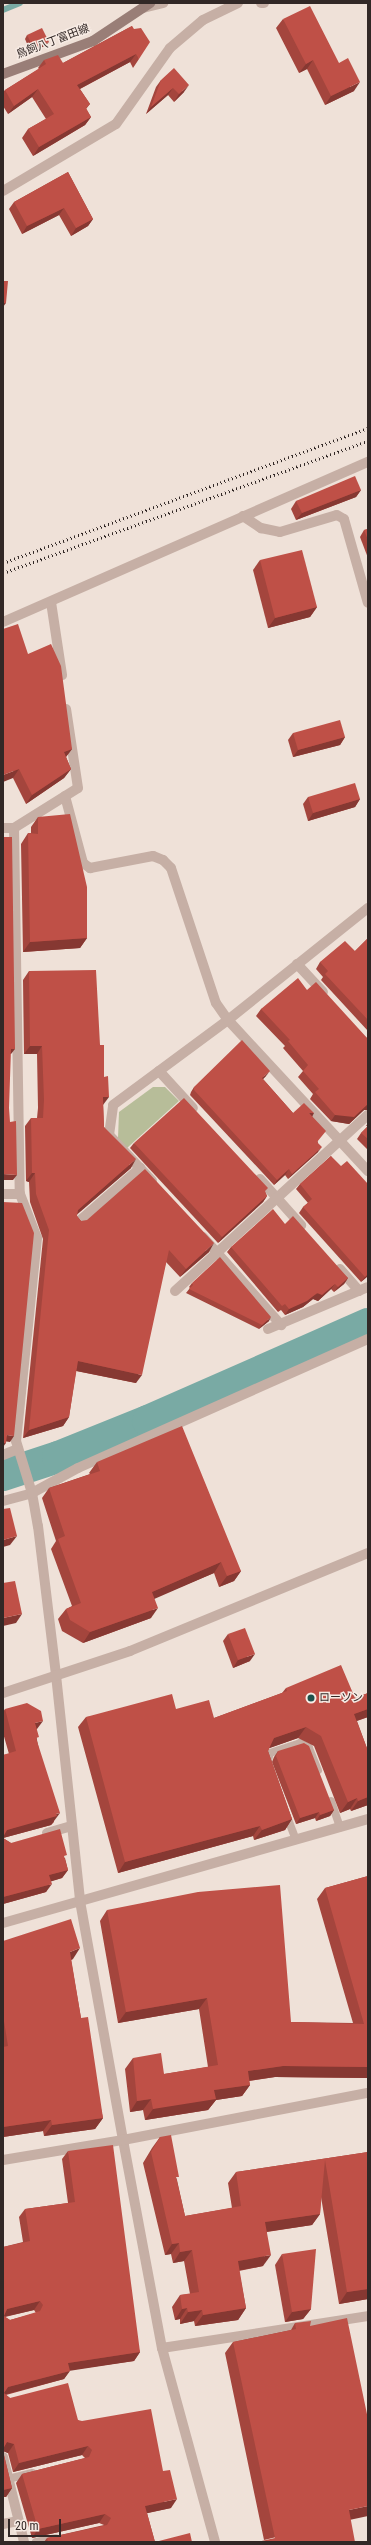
<!DOCTYPE html>
<meta charset="utf-8">
<style>
body{margin:0}
#map{position:relative;width:371px;height:2545px;overflow:hidden;background:#efe1d8;font-family:"Roboto Condensed","Noto Sans JP",sans-serif}
div>[style]{position:absolute}
[style*='--x']{left:calc(var(--x)*1px);top:calc(var(--y)*1px);width:calc(var(--w)*1px);rotate:calc(var(--a)*1deg)}
.green>*{inset:0;background:#b7bd99}
.stream>*{height:5.5px;margin:-2.75px;padding:0 2.75px;transform-origin:2.75px;border-radius:2.75px;background:#79aaa4}
.river>*{height:32px;margin:-16px;padding:0 16px;transform-origin:16px;border-radius:16px;background:#79aaa4}
.service>*{height:8px;margin:-4px;padding:0 4px;transform-origin:4px;border-radius:4px;background:#c6afa5}
.minor>*{height:10px;margin:-5px;padding:0 5px;transform-origin:5px;border-radius:5px;background:#c6afa5}
.tertiary>*{height:10px;margin:-5px;padding:0 5px;transform-origin:5px;border-radius:5px;background:#c6afa5}
.secondary>*{height:10px;margin:-5px;padding:0 5px;transform-origin:5px;border-radius:5px;background:#997e77}
.rail>*{height:3px;margin-top:-1.5px;transform-origin:0;background:repeating-linear-gradient(90deg,#322826 0 1px,transparent 0 4px)}
.wall>*{inset:0;background:#a4453d}
.shaded-wall>*{inset:0;background:#863832}
.building>*{inset:0;background:#bf5047}
.dots>*{width:11px;height:11px;translate:-50% -50%;box-sizing:border-box;border:2px solid #f7ebe4;border-radius:50%}
span{translate:-50% -50%;white-space:nowrap;text-align:center;line-height:1.15;-webkit-text-stroke:3px #f7ebe4;paint-order:stroke}
.street-label{font-size:11px;color:#322826}
.poi-label{font-size:11px;color:#322826}
.left{translate:0 -50%;text-align:left}
.frame{position:absolute;inset:0;border:4px solid #322826;pointer-events:none}
.scale{position:absolute;left:8px;top:2519px;width:53px;height:18px;box-sizing:border-box;border:2px solid #322826;border-top:0;padding-left:5px;font-size:12px;line-height:14px;white-space:nowrap;color:#322826;-webkit-text-stroke:3px #f7ebe4;paint-order:stroke}
</style>
<div id="map">
<div class="green">
<div style="clip-path:polygon(153px 1087px,165px 1087px,179px 1101px,127px 1148px,118px 1138px,119px 1112px)"></div>
</div>
<div class="stream">
<div style="--x:3;--y:10;--w:18;--a:-22"></div>
</div>
<div class="river">
<div style="--x:3;--y:1475;--w:58;--a:-18.1"></div>
<div style="--x:58;--y:1457;--w:97;--a:-21.8"></div>
<div style="--x:148;--y:1421;--w:240;--a:-23.8"></div>
</div>
<div class="service">
<div style="--x:267;--y:1764;--w:11;--a:-75"></div>
<div style="--x:270;--y:1753;--w:32;--a:-18"></div>
<div style="--x:300;--y:1743;--w:10;--a:29"></div>
<div style="--x:309;--y:1748;--w:24;--a:68"></div>
<div style="--x:331;--y:1801;--w:28;--a:71"></div>
<div style="--x:286;--y:1814;--w:28;--a:69"></div>
<div style="--x:8;--y:2479;--w:25;--a:-14"></div>
<div style="--x:36;--y:2542;--w:20;--a:-11"></div>
</div>
<div class="minor">
<div style="--x:261;--y:3;--w:3;--a:0"></div>
<div style="--x:143;--y:8;--w:21;--a:-14"></div>
<div style="--x:3;--y:191;--w:131;--a:-30.7"></div>
<div style="--x:116;--y:124;--w:93;--a:-54.6"></div>
<div style="--x:170;--y:48;--w:43;--a:-40.3"></div>
<div style="--x:203;--y:20;--w:39;--a:-26"></div>
<div style="--x:243;--y:516;--w:22;--a:34"></div>
<div style="--x:261;--y:528;--w:19;--a:12"></div>
<div style="--x:280;--y:532;--w:59;--a:-16.6"></div>
<div style="--x:337;--y:515;--w:8;--a:30"></div>
<div style="--x:344;--y:519;--w:87;--a:74.1"></div>
<div style="--x:51;--y:602;--w:74;--a:81.4"></div>
<div style="--x:3;--y:622;--w:399;--a:-23.7"></div>
<div style="--x:65;--y:796;--w:69;--a:75"></div>
<div style="--x:83;--y:863;--w:9;--a:36"></div>
<div style="--x:90;--y:868;--w:64;--a:-10.8"></div>
<div style="--x:153;--y:856;--w:11;--a:22"></div>
<div style="--x:163;--y:860;--w:11;--a:45"></div>
<div style="--x:171;--y:868;--w:142;--a:71.6"></div>
<div style="--x:216;--y:1003;--w:21;--a:55"></div>
<div style="--x:228;--y:1020;--w:206;--a:47.2"></div>
<div style="--x:3;--y:828;--w:11;--a:0"></div>
<div style="--x:14;--y:828;--w:75;--a:-32"></div>
<div style="--x:78;--y:788;--w:80;--a:-98.6"></div>
<div style="--x:14;--y:828;--w:366;--a:89.1"></div>
<div style="--x:20;--y:1194;--w:47;--a:68.9"></div>
<div style="--x:37;--y:1238;--w:204;--a:95.9"></div>
<div style="--x:16;--y:1441;--w:54;--a:72.9"></div>
<div style="--x:32;--y:1493;--w:34;--a:80"></div>
<div style="--x:38;--y:1526;--w:150;--a:83.1"></div>
<div style="--x:297;--y:964;--w:38;--a:47"></div>
<div style="--x:159;--y:1071;--w:50;--a:47.4"></div>
<div style="--x:260;--y:1179;--w:62;--a:48.3"></div>
<div style="--x:152;--y:1181;--w:63;--a:-133.1"></div>
<div style="--x:109;--y:1135;--w:30;--a:-82"></div>
<div style="--x:113;--y:1105;--w:143;--a:-36.5"></div>
<div style="--x:3;--y:1194;--w:17;--a:0"></div>
<div style="--x:77;--y:1223;--w:84;--a:-41.1"></div>
<div style="--x:203;--y:1237;--w:118;--a:48.4"></div>
<div style="--x:340;--y:1269;--w:29;--a:49"></div>
<div style="--x:175;--y:1291;--w:261;--a:-42.4"></div>
<div style="--x:268;--y:1329;--w:108;--a:-22.8"></div>
<div style="--x:3;--y:1455;--w:16;--a:-22"></div>
<div style="--x:3;--y:1501;--w:30;--a:-15"></div>
<div style="--x:32;--y:1493;--w:52;--a:-28.5"></div>
<div style="--x:78;--y:1468;--w:317;--a:-24"></div>
<div style="--x:47;--y:1833;--w:26;--a:-16"></div>
<div style="--x:3;--y:1923;--w:380;--a:-15.9"></div>
<div style="--x:162;--y:2348;--w:208;--a:-8.8"></div>
<div style="--x:3;--y:2457;--w:88;--a:76.1"></div>
</div>
<div class="tertiary">
<div style="--x:228;--y:1020;--w:179;--a:-38.7"></div>
<div style="--x:56;--y:1675;--w:227;--a:83.9"></div>
<div style="--x:80;--y:1901;--w:243;--a:79.8"></div>
<div style="--x:123;--y:2140;--w:212;--a:79.4"></div>
<div style="--x:162;--y:2348;--w:201;--a:74.7"></div>
<div style="--x:3;--y:1693;--w:134;--a:-18.3"></div>
<div style="--x:130;--y:1651;--w:257;--a:-22.4"></div>
<div style="--x:3;--y:2160;--w:122;--a:-9.5"></div>
<div style="--x:123;--y:2140;--w:249;--a:-10.9"></div>
<div style="--x:3;--y:2524;--w:16;--a:-11"></div>
</div>
<div class="secondary">
<div style="--x:3;--y:74;--w:96;--a:-20.1"></div>
<div style="--x:93;--y:41;--w:69;--a:-33.7"></div>
</div>
<div class="rail">
<div style="--x:3;--y:563;--w:389;--a:-20.3"></div>
<div style="--x:3;--y:573;--w:388;--a:-19.9"></div>
</div>
<div class="wall">
<div style="clip-path:polygon(283px 19px,354px 91px,325px 105px,307px 69px,299px 73px,276px 28px)"></div>
<div style="clip-path:polygon(132px 26px,139px 59px,133px 68px,130px 62px,80px 89px,90px 104px,86px 109px,91px 117px,85px 125px,33px 156px,22px 138px,28px 129px,46px 119px,32px 97px,8px 114px,3px 106px,3px 92px,5px 90px,39px 69px,38px 68px,44px 60px,63px 63px)"></div>
<div style="clip-path:polygon(27px 35px,46px 45px,31px 53px,25px 39px)"></div>
<div style="clip-path:polygon(161px 80px,184px 92px,174px 102px,168px 95px,146px 114px,156px 87px)"></div>
<div style="clip-path:polygon(68px 172px,93px 219px,88px 226px,71px 236px,59px 215px,22px 234px,9px 209px,14px 202px)"></div>
<div style="clip-path:polygon(361px 490px,356px 497px,296px 520px,291px 509px,296px 501px)"></div>
<div style="clip-path:polygon(368px 529px,368px 558px,360px 537px,364px 530px)"></div>
<div style="clip-path:polygon(260px 560px,317px 607px,310px 617px,268px 628px,253px 570px)"></div>
<div style="clip-path:polygon(28px 654px,72px 749px,66px 757px,71px 769px,64px 778px,26px 804px,13px 778px)"></div>
<div style="clip-path:polygon(293px 733px,345px 737px,340px 745px,293px 757px,288px 740px)"></div>
<div style="clip-path:polygon(308px 797px,360px 799px,355px 807px,308px 821px,303px 804px)"></div>
<div style="clip-path:polygon(38px 817px,87px 938px,80px 948px,23px 952px,21px 844px,28px 833px,31px 833px,31px 827px)"></div>
<div style="clip-path:polygon(368px 938px,368px 1031px,321px 980px,323px 977px,316px 969px,320px 962px,355px 951px)"></div>
<div style="clip-path:polygon(29px 971px,103px 1105px,104px 1127px,131px 1168px,77px 1214px,77px 1216px,81px 1221px,209px 1252px,180px 1277px,166px 1262px,136px 1383px,76px 1371px,69px 1417px,63px 1426px,23px 1438px,43px 1239px,30px 1202px,29px 1182px,26px 1181px,25px 1126px,31px 1118px,37px 1118px,38px 1108px,37px 1054px,24px 1054px,23px 980px)"></div>
<div style="clip-path:polygon(307px 990px,368px 1039px,368px 1110px,364px 1110px,349px 1124px,331px 1121px,310px 1099px,313px 1094px,298px 1077px,303px 1071px,283px 1048px,285px 1046px,256px 1016px,261px 1009px)"></div>
<div style="clip-path:polygon(266px 1076px,263px 1079px,293px 1113px,312px 1116px,318px 1143px,318px 1152px,288px 1179px,285px 1175px,274px 1185px,190px 1095px,191px 1092px,194px 1087px)"></div>
<div style="clip-path:polygon(368px 1123px,368px 1150px,357px 1139px,361px 1133px,368px 1126px,366px 1126px)"></div>
<div style="clip-path:polygon(134px 1143px,265px 1192px,267px 1196px,263px 1202px,218px 1243px,130px 1148px)"></div>
<div style="clip-path:polygon(331px 1156px,368px 1276px,361px 1282px,299px 1213px,303px 1207px,308px 1203px,296px 1189px,300px 1184px)"></div>
<div style="clip-path:polygon(285px 1224px,348px 1278px,344px 1284px,334px 1292px,331px 1289px,318px 1301px,313px 1299px,303px 1307px,285px 1315px,281px 1310px,278px 1312px,227px 1252px,231px 1247px)"></div>
<div style="clip-path:polygon(192px 1283px,269px 1321px,259px 1329px,186px 1293px,190px 1288px,189px 1287px)"></div>
<div style="clip-path:polygon(97px 1462px,241px 1571px,234px 1581px,219px 1587px,214px 1573px,154px 1598px,151px 1618px,83px 1643px,62px 1631px,58px 1619px,66px 1609px,72px 1606px,51px 1549px,56px 1541px,42px 1498px,49px 1488px,90px 1474px,89px 1473px)"></div>
<div style="clip-path:polygon(228px 1634px,250px 1661px,233px 1668px,223px 1641px)"></div>
<div style="clip-path:polygon(286px 1688px,355px 1698px,368px 1693px,368px 1717px,357px 1721px,368px 1751px,368px 1805px,351px 1811px,350px 1809px,340px 1813px,314px 1746px,298px 1738px,269px 1748px,268px 1751px,292px 1819px,285px 1830px,254px 1840px,253px 1836px,118px 1873px,78px 1727px,86px 1717px,176px 1709px,214px 1718px,282px 1693px)"></div>
<div style="clip-path:polygon(5px 1709px,37px 1729px,36px 1730px,37px 1740px,54px 1822px,51px 1825px,3px 1838px,11px 1843px,65px 1858px,68px 1870px,62px 1878px,51px 1881px,46px 1892px,3px 1904px,3px 1755px,9px 1754px,3px 1733px,3px 1712px)"></div>
<div style="clip-path:polygon(278px 1751px,334px 1810px,330px 1816px,316px 1821px,315px 1818px,296px 1824px,272px 1762px,274px 1757px)"></div>
<div style="clip-path:polygon(368px 1876px,368px 2078px,275px 2077px,249px 2081px,250px 2085px,242px 2096px,216px 2100px,208px 2110px,145px 2120px,143px 2110px,130px 2112px,125px 2069px,133px 2058px,164px 2074px,208px 2067px,199px 2009px,118px 2023px,100px 1921px,107px 1910px,291px 2022px,353px 2023px,317px 1899px,325px 1888px)"></div>
<div style="clip-path:polygon(3px 1941px,73px 1959px,71px 1960px,81px 2018px,103px 2118px,95px 2129px,44px 2136px,43px 2131px,3px 2137px)"></div>
<div style="clip-path:polygon(160px 2137px,177px 2180px,185px 2216px,232px 2208px,228px 2183px,236px 2172px,368px 2152px,368px 2299px,339px 2304px,321px 2197px,320px 2214px,312px 2225px,267px 2232px,263px 2266px,239px 2271px,246px 2308px,238px 2320px,195px 2326px,194px 2321px,180px 2324px,180px 2319px,175px 2320px,172px 2307px,180px 2295px,190px 2294px,184px 2261px,173px 2263px,171px 2254px,165px 2255px,143px 2163px,152px 2148px)"></div>
<div style="clip-path:polygon(evenodd,68px 2151px,140px 2352px,134px 2361px,70px 2370px,64px 2379px,6px 2395px,10px 2398px,78px 2420px,171px 2508px,147px 2513px,155px 2542px,192px 2542px,44px 2542px,47px 2538px,104px 2525px,99px 2523px,32px 2538px,16px 2483px,22px 2474px,85px 2458px,82px 2455px,13px 2472px,8px 2453px,3px 2451px,12px 2488px,6px 2497px,3px 2497px,3px 2247px,23px 2242px,19px 2217px,25px 2209px,68px 2203px,62px 2159px,68px 2151px,34px 2310px,36px 2313px,10px 2320px,5px 2317px,34px 2310px)"></div>
<div style="clip-path:polygon(282px 2254px,311px 2309px,303px 2319px,285px 2322px,275px 2265px)"></div>
<div style="clip-path:polygon(295px 2323px,310px 2326px,351px 2519px,264px 2540px,225px 2353px,233px 2342px,291px 2330px)"></div>
</div>
<div class="shaded-wall">
<div style="clip-path:polygon(49px 42px,46px 45px,31px 53px,34px 49px)"></div>
<div style="clip-path:polygon(136px 54px,130px 62px,72px 93px,77px 85px)"></div>
<div style="clip-path:polygon(313px 60px,307px 69px,299px 73px,306px 64px)"></div>
<div style="clip-path:polygon(360px 82px,354px 91px,325px 105px,331px 96px)"></div>
<div style="clip-path:polygon(189px 85px,184px 92px,174px 102px,179px 94px)"></div>
<div style="clip-path:polygon(173px 88px,168px 95px,146px 114px,151px 107px)"></div>
<div style="clip-path:polygon(38px 89px,32px 97px,8px 114px,14px 106px)"></div>
<div style="clip-path:polygon(91px 117px,85px 125px,33px 156px,39px 147px)"></div>
<div style="clip-path:polygon(64px 208px,59px 215px,22px 234px,27px 226px)"></div>
<div style="clip-path:polygon(93px 219px,88px 226px,71px 236px,76px 228px)"></div>
<div style="clip-path:polygon(3px 303px,6px 303px,3px 307px)"></div>
<div style="clip-path:polygon(361px 490px,356px 497px,296px 520px,302px 513px)"></div>
<div style="clip-path:polygon(317px 607px,310px 617px,268px 628px,275px 618px)"></div>
<div style="clip-path:polygon(345px 737px,340px 745px,293px 757px,298px 750px)"></div>
<div style="clip-path:polygon(72px 749px,65px 758px,64px 752px)"></div>
<div style="clip-path:polygon(19px 769px,13px 778px,3px 782px,3px 775px)"></div>
<div style="clip-path:polygon(71px 769px,64px 778px,26px 804px,32px 795px)"></div>
<div style="clip-path:polygon(360px 799px,355px 807px,308px 821px,313px 813px)"></div>
<div style="clip-path:polygon(87px 938px,80px 948px,23px 952px,30px 942px)"></div>
<div style="clip-path:polygon(30px 1046px,42px 1046px,37px 1054px,24px 1054px)"></div>
<div style="clip-path:polygon(11px 1049px,15px 1049px,11px 1054px,7px 1054px)"></div>
<div style="clip-path:polygon(270px 1071px,266px 1076px,258px 1084px,262px 1078px)"></div>
<div style="clip-path:polygon(103px 1097px,109px 1097px,103px 1105px)"></div>
<div style="clip-path:polygon(368px 1104px,368px 1110px,364px 1110px,349px 1124px,331px 1121px,335px 1115px)"></div>
<div style="clip-path:polygon(309px 1113px,314px 1113px,311px 1119px)"></div>
<div style="clip-path:polygon(322px 1147px,318px 1152px,288px 1179px,292px 1174px)"></div>
<div style="clip-path:polygon(136px 1159px,131px 1168px,73px 1218px,78px 1210px)"></div>
<div style="clip-path:polygon(289px 1169px,285px 1175px,274px 1185px,277px 1180px)"></div>
<div style="clip-path:polygon(32px 1173px,35px 1173px,29px 1182px,26px 1181px)"></div>
<div style="clip-path:polygon(3px 1174px,17px 1175px,13px 1180px,3px 1180px)"></div>
<div style="clip-path:polygon(267px 1196px,263px 1202px,218px 1243px,222px 1237px)"></div>
<div style="clip-path:polygon(214px 1243px,209px 1252px,180px 1277px,186px 1269px)"></div>
<div style="clip-path:polygon(368px 1274px,368px 1276px,361px 1282px,365px 1277px)"></div>
<div style="clip-path:polygon(348px 1278px,344px 1284px,334px 1292px,338px 1287px)"></div>
<div style="clip-path:polygon(335px 1284px,331px 1289px,318px 1301px,313px 1299px,303px 1307px,285px 1315px,289px 1309px)"></div>
<div style="clip-path:polygon(271px 1317px,269px 1321px,259px 1329px,262px 1325px)"></div>
<div style="clip-path:polygon(78px 1361px,142px 1375px,136px 1383px,72px 1370px)"></div>
<div style="clip-path:polygon(69px 1417px,63px 1426px,23px 1438px,29px 1430px)"></div>
<div style="clip-path:polygon(7px 1435px,14px 1436px,10px 1442px,3px 1441px)"></div>
<div style="clip-path:polygon(3px 1443px,6px 1443px,3px 1447px)"></div>
<div style="clip-path:polygon(17px 1536px,10px 1545px,3px 1547px,3px 1540px)"></div>
<div style="clip-path:polygon(221px 1562px,214px 1573px,145px 1603px,152px 1592px)"></div>
<div style="clip-path:polygon(241px 1571px,234px 1581px,219px 1587px,227px 1576px)"></div>
<div style="clip-path:polygon(158px 1608px,151px 1618px,83px 1643px,90px 1632px)"></div>
<div style="clip-path:polygon(22px 1614px,16px 1623px,3px 1626px,3px 1618px)"></div>
<div style="clip-path:polygon(255px 1654px,250px 1661px,233px 1668px,238px 1660px)"></div>
<div style="clip-path:polygon(368px 1709px,368px 1717px,347px 1724px,354px 1714px)"></div>
<div style="clip-path:polygon(43px 1721px,37px 1729px,29px 1732px,35px 1723px)"></div>
<div style="clip-path:polygon(306px 1727px,298px 1738px,267px 1749px,274px 1738px)"></div>
<div style="clip-path:polygon(368px 1797px,368px 1805px,351px 1811px,358px 1801px)"></div>
<div style="clip-path:polygon(357px 1798px,350px 1809px,340px 1813px,348px 1802px)"></div>
<div style="clip-path:polygon(334px 1810px,330px 1816px,316px 1821px,320px 1815px)"></div>
<div style="clip-path:polygon(319px 1812px,315px 1818px,296px 1824px,300px 1818px)"></div>
<div style="clip-path:polygon(60px 1813px,51px 1825px,3px 1838px,3px 1836px,7px 1830px)"></div>
<div style="clip-path:polygon(292px 1819px,285px 1830px,254px 1840px,262px 1830px)"></div>
<div style="clip-path:polygon(260px 1826px,253px 1836px,118px 1873px,125px 1862px)"></div>
<div style="clip-path:polygon(68px 1870px,62px 1878px,43px 1884px,49px 1875px)"></div>
<div style="clip-path:polygon(52px 1884px,46px 1892px,3px 1904px,3px 1897px)"></div>
<div style="clip-path:polygon(80px 1948px,73px 1959px,62px 1963px,70px 1952px)"></div>
<div style="clip-path:polygon(207px 1998px,199px 2009px,118px 2023px,126px 2012px)"></div>
<div style="clip-path:polygon(283px 2066px,368px 2067px,368px 2078px,275px 2077px,240px 2082px,248px 2071px)"></div>
<div style="clip-path:polygon(250px 2085px,242px 2096px,216px 2100px,208px 2110px,145px 2120px,153px 2109px,214px 2090px)"></div>
<div style="clip-path:polygon(151px 2099px,143px 2110px,130px 2112px,137px 2101px)"></div>
<div style="clip-path:polygon(103px 2118px,95px 2129px,44px 2136px,52px 2125px)"></div>
<div style="clip-path:polygon(51px 2120px,43px 2131px,3px 2137px,3px 2127px)"></div>
<div style="clip-path:polygon(320px 2214px,312px 2225px,258px 2233px,265px 2222px)"></div>
<div style="clip-path:polygon(179px 2243px,171px 2254px,165px 2255px,172px 2244px)"></div>
<div style="clip-path:polygon(192px 2250px,184px 2261px,173px 2263px,180px 2252px)"></div>
<div style="clip-path:polygon(271px 2255px,263px 2266px,230px 2272px,238px 2261px)"></div>
<div style="clip-path:polygon(368px 2289px,368px 2299px,339px 2304px,347px 2292px)"></div>
<div style="clip-path:polygon(40px 2301px,34px 2310px,3px 2317px,7px 2309px)"></div>
<div style="clip-path:polygon(187px 2308px,180px 2319px,175px 2320px,182px 2309px)"></div>
<div style="clip-path:polygon(246px 2308px,238px 2320px,195px 2326px,203px 2315px)"></div>
<div style="clip-path:polygon(311px 2309px,303px 2319px,285px 2322px,292px 2312px)"></div>
<div style="clip-path:polygon(202px 2310px,194px 2321px,180px 2324px,188px 2312px)"></div>
<div style="clip-path:polygon(140px 2352px,134px 2361px,62px 2372px,68px 2363px)"></div>
<div style="clip-path:polygon(70px 2371px,64px 2379px,3px 2395px,3px 2394px,8px 2387px)"></div>
<div style="clip-path:polygon(7px 2442px,14px 2444px,8px 2453px,3px 2451px,3px 2448px)"></div>
<div style="clip-path:polygon(88px 2446px,82px 2455px,13px 2472px,19px 2463px)"></div>
<div style="clip-path:polygon(12px 2488px,6px 2497px,3px 2497px,3px 2490px)"></div>
<div style="clip-path:polygon(177px 2499px,171px 2508px,139px 2515px,145px 2506px)"></div>
<div style="clip-path:polygon(368px 2506px,368px 2516px,340px 2522px,349px 2510px)"></div>
<div style="clip-path:polygon(105px 2514px,99px 2523px,32px 2538px,38px 2529px)"></div>
</div>
<div class="building">
<div style="clip-path:polygon(310px 6px,339px 63px,348px 58px,360px 82px,331px 96px,313px 60px,306px 64px,283px 19px)"></div>
<div style="clip-path:polygon(132px 26px,134px 29px,141px 28px,150px 42px,139px 59px,136px 54px,77px 85px,90px 104px,86px 108px,91px 117px,39px 147px,28px 129px,54px 114px,38px 89px,14px 106px,5px 90px,46px 64px,44px 60px,58px 55px,63px 63px)"></div>
<div style="clip-path:polygon(42px 28px,49px 42px,34px 49px,27px 35px)"></div>
<div style="clip-path:polygon(174px 68px,189px 85px,179px 94px,173px 88px,151px 107px,161px 80px)"></div>
<div style="clip-path:polygon(68px 172px,93px 219px,76px 228px,64px 208px,27px 226px,14px 202px)"></div>
<div style="clip-path:polygon(3px 281px,8px 281px,6px 303px,3px 303px)"></div>
<div style="clip-path:polygon(355px 476px,361px 490px,302px 513px,296px 501px)"></div>
<div style="clip-path:polygon(368px 529px,368px 540px,364px 530px)"></div>
<div style="clip-path:polygon(302px 550px,317px 607px,275px 618px,260px 560px)"></div>
<div style="clip-path:polygon(18px 624px,28px 654px,51px 644px,61px 666px,72px 749px,64px 752px,71px 769px,32px 795px,19px 769px,3px 775px,3px 629px)"></div>
<div style="clip-path:polygon(340px 720px,345px 737px,298px 750px,293px 733px)"></div>
<div style="clip-path:polygon(355px 783px,360px 799px,313px 813px,308px 797px)"></div>
<div style="clip-path:polygon(70px 814px,87px 887px,87px 938px,30px 942px,28px 833px,38px 834px,38px 817px)"></div>
<div style="clip-path:polygon(3px 837px,12px 837px,15px 1049px,11px 1049px,9px 1108px,10px 1122px,16px 1121px,17px 1175px,3px 1174px)"></div>
<div style="clip-path:polygon(368px 938px,368px 1020px,325px 974px,328px 971px,320px 962px,345px 941px,355px 951px)"></div>
<div style="clip-path:polygon(96px 970px,100px 1045px,104px 1045px,104px 1077px,108px 1076px,109px 1097px,103px 1097px,104px 1127px,136px 1159px,78px 1210px,77px 1216px,81px 1221px,87px 1220px,145px 1169px,214px 1243px,186px 1269px,169px 1250px,142px 1375px,78px 1361px,69px 1417px,29px 1430px,49px 1230px,36px 1194px,35px 1173px,32px 1173px,31px 1118px,43px 1118px,44px 1100px,42px 1046px,30px 1046px,29px 971px)"></div>
<div style="clip-path:polygon(298px 978px,307px 990px,316px 982px,368px 1039px,368px 1104px,354px 1117px,335px 1115px,315px 1092px,319px 1089px,303px 1071px,308px 1065px,288px 1041px,290px 1040px,261px 1009px)"></div>
<div style="clip-path:polygon(242px 1040px,270px 1071px,262px 1078px,293px 1113px,304px 1103px,314px 1113px,309px 1113px,326px 1131px,317px 1142px,322px 1147px,292px 1174px,289px 1169px,277px 1180px,194px 1090px,194px 1087px)"></div>
<div style="clip-path:polygon(184px 1098px,268px 1188px,265px 1191px,267px 1196px,222px 1237px,134px 1143px)"></div>
<div style="clip-path:polygon(368px 1126px,368px 1139px,361px 1133px)"></div>
<div style="clip-path:polygon(331px 1156px,341px 1166px,347px 1161px,368px 1184px,368px 1274px,365px 1277px,303px 1207px,312px 1199px,300px 1184px)"></div>
<div style="clip-path:polygon(3px 1202px,22px 1203px,34px 1233px,14px 1436px,7px 1435px,6px 1443px,3px 1443px)"></div>
<div style="clip-path:polygon(273px 1209px,285px 1224px,293px 1216px,348px 1278px,338px 1287px,335px 1284px,322px 1295px,317px 1293px,307px 1301px,289px 1309px,285px 1304px,282px 1306px,231px 1247px)"></div>
<div style="clip-path:polygon(220px 1257px,271px 1317px,262px 1325px,189px 1289px,193px 1285px,192px 1283px)"></div>
<div style="clip-path:polygon(182px 1426px,241px 1571px,227px 1576px,221px 1562px,152px 1592px,158px 1608px,90px 1632px,70px 1620px,66px 1609px,81px 1603px,58px 1539px,65px 1536px,49px 1488px,100px 1471px,97px 1462px)"></div>
<div style="clip-path:polygon(10px 1508px,17px 1536px,3px 1540px,3px 1509px)"></div>
<div style="clip-path:polygon(15px 1581px,22px 1614px,3px 1618px,3px 1583px)"></div>
<div style="clip-path:polygon(245px 1628px,255px 1654px,238px 1660px,228px 1634px)"></div>
<div style="clip-path:polygon(341px 1665px,355px 1698px,368px 1693px,368px 1709px,354px 1714px,368px 1751px,368px 1797px,358px 1801px,357px 1798px,348px 1802px,321px 1736px,306px 1727px,274px 1738px,268px 1751px,292px 1819px,262px 1830px,260px 1826px,125px 1862px,86px 1717px,172px 1694px,176px 1709px,209px 1700px,214px 1718px,287px 1691px,286px 1688px)"></div>
<div style="clip-path:polygon(27px 1703px,41px 1711px,43px 1721px,35px 1723px,39px 1737px,36px 1738px,60px 1813px,56px 1814px,57px 1816px,7px 1830px,3px 1837px,3px 1755px,16px 1751px,5px 1709px)"></div>
<div style="clip-path:polygon(304px 1743px,309px 1746px,334px 1810px,320px 1815px,319px 1812px,300px 1818px,276px 1756px,278px 1751px)"></div>
<div style="clip-path:polygon(60px 1829px,67px 1855px,64px 1856px,68px 1870px,49px 1875px,52px 1884px,3px 1897px,3px 1838px,11px 1843px)"></div>
<div style="clip-path:polygon(368px 1876px,368px 2067px,283px 2066px,248px 2071px,250px 2085px,214px 2090px,216px 2099px,153px 2109px,151px 2099px,137px 2101px,133px 2058px,161px 2053px,164px 2074px,218px 2065px,207px 1998px,126px 2012px,107px 1910px,198px 1892px,280px 1885px,291px 2022px,364px 2024px,325px 1888px)"></div>
<div style="clip-path:polygon(71px 1919px,80px 1948px,70px 1952px,81px 2018px,88px 2017px,103px 2118px,52px 2125px,51px 2120px,3px 2127px,3px 2047px,8px 2046px,3px 2015px,3px 1941px)"></div>
<div style="clip-path:polygon(171px 2135px,179px 2177px,176px 2177px,185px 2216px,241px 2206px,236px 2172px,368px 2152px,368px 2289px,347px 2292px,325px 2160px,320px 2214px,265px 2222px,271px 2255px,238px 2261px,246px 2308px,203px 2315px,202px 2310px,188px 2312px,187px 2308px,182px 2309px,180px 2295px,199px 2292px,192px 2250px,180px 2252px,179px 2243px,172px 2244px,151px 2152px,160px 2137px)"></div>
<div style="clip-path:polygon(evenodd,113px 2145px,140px 2352px,68px 2363px,70px 2371px,8px 2387px,4px 2393px,10px 2398px,68px 2383px,78px 2420px,82px 2421px,151px 2409px,163px 2471px,170px 2470px,177px 2499px,145px 2506px,155px 2542px,190px 2533px,192px 2542px,48px 2542px,47px 2538px,107px 2525px,111px 2518px,105px 2514px,38px 2529px,22px 2474px,89px 2457px,92px 2450px,88px 2446px,19px 2463px,14px 2444px,7px 2442px,3px 2449px,3px 2247px,30px 2241px,25px 2209px,75px 2202px,68px 2151px,113px 2145px,40px 2301px,43px 2305px,40px 2311px,10px 2320px,4px 2316px,7px 2309px,40px 2301px)"></div>
<div style="clip-path:polygon(316px 2249px,311px 2309px,292px 2312px,282px 2254px)"></div>
<div style="clip-path:polygon(347px 2318px,368px 2419px,368px 2506px,349px 2510px,355px 2542px,257px 2542px,275px 2538px,233px 2342px,296px 2329px,295px 2323px,311px 2321px,310px 2326px)"></div>
<div style="clip-path:polygon(3px 2451px,12px 2488px,3px 2490px)"></div>
</div>
<div class="dots">
<div style="left:311px;top:1698px;background:#1e514c"></div>
</div>
<div class="street-label">
<span style="left:53px;top:42px;rotate:-21deg">鳥飼八丁富田線</span>
</div>
<div class="poi-label">
<span class="left" style="left:319px;top:1698px">ローソン</span>
</div>
<div class="frame"></div>
<div class="scale">20 m</div>
</div>
